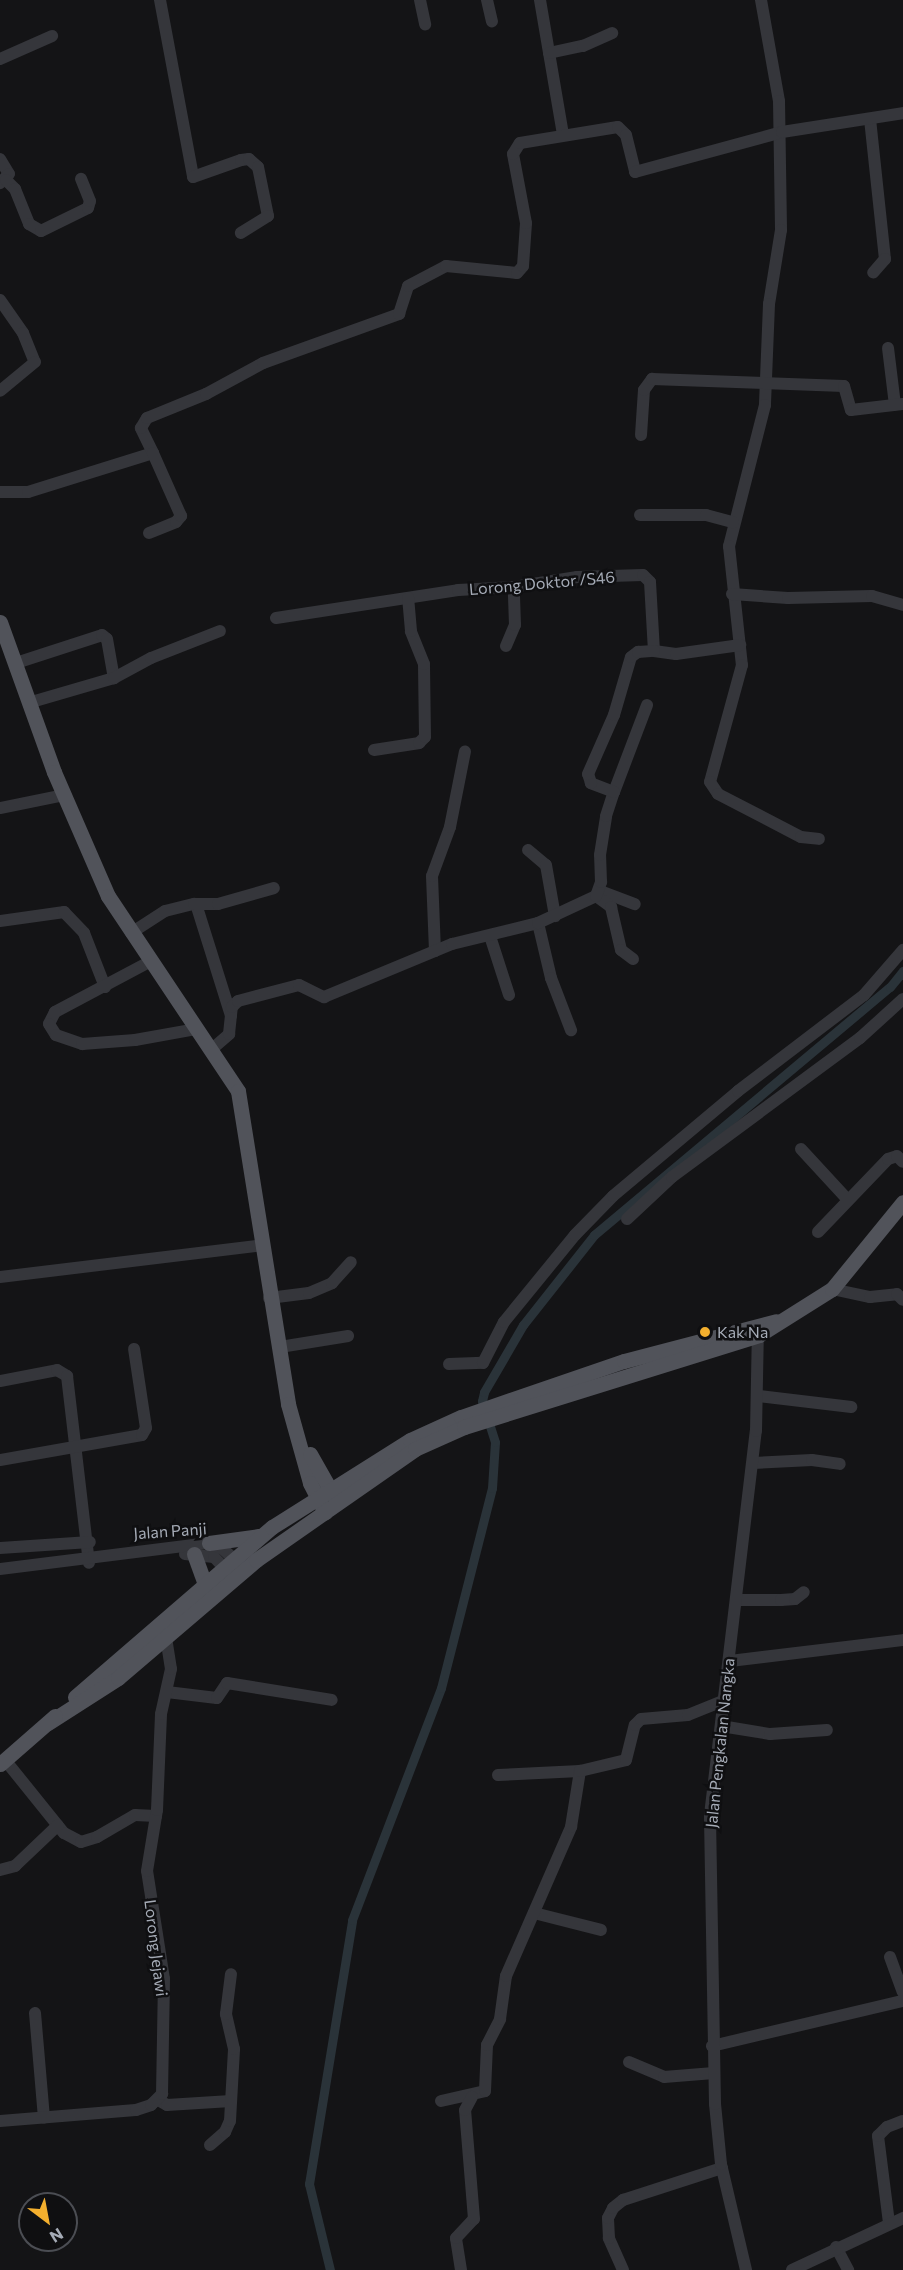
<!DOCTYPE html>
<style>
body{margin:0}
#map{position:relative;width:903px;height:2270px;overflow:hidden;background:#141416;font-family:Commissioner,sans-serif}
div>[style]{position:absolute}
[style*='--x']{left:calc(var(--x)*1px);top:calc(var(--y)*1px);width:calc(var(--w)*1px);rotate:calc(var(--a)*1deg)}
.canal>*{height:9px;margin:-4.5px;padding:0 4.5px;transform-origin:4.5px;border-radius:4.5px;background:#2a3339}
.minor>*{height:12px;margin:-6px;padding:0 6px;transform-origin:6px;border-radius:6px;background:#35363b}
.major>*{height:15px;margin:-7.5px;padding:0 7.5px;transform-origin:7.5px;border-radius:7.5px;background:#51535a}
.dots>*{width:16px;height:16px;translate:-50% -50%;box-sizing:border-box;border:3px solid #0f0f11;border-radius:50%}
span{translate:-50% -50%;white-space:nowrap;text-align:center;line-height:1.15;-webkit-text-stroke:5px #0f0f11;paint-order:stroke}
.street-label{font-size:16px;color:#a5abb6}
.poi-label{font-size:16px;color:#a5abb6}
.left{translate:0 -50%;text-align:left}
.north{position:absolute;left:18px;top:2192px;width:60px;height:60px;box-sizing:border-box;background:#0f0f11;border:2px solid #4b4d53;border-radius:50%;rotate:148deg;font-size:16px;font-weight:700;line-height:24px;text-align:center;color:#a5abb6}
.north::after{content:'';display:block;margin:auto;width:21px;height:27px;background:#f3af2e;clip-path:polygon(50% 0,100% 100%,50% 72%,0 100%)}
</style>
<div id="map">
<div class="canal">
<div style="--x:330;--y:2270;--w:89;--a:-103.7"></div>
<div style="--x:309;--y:2184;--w:267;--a:-80.7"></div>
<div style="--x:352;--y:1920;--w:248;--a:-69"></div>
<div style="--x:441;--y:1688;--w:206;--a:-75.7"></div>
<div style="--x:492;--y:1488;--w:46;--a:-86.3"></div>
<div style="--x:495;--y:1442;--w:43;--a:-107.6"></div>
<div style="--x:482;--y:1401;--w:9;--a:-77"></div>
<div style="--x:484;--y:1392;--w:78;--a:-59.8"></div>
<div style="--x:523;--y:1325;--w:115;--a:-51.7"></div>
<div style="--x:594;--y:1235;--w:386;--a:-40"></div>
<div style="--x:890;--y:987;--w:21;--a:-51"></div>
</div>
<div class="minor">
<div style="--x:160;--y:0;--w:180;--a:79.4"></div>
<div style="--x:193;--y:177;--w:51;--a:-19.5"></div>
<div style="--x:241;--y:160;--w:8;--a:-7"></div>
<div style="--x:249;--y:159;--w:12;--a:42"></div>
<div style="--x:258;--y:167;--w:50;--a:78.5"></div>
<div style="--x:268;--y:216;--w:32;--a:148"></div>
<div style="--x:420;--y:0;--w:25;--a:78"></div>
<div style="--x:487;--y:0;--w:22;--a:77"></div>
<div style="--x:540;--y:0;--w:137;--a:80.3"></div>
<div style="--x:761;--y:0;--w:103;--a:79.9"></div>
<div style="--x:779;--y:101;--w:129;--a:89.1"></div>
<div style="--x:781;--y:230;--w:75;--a:99.2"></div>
<div style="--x:769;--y:304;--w:101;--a:92.3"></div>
<div style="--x:765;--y:405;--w:146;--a:104.3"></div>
<div style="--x:729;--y:546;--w:120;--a:83.8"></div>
<div style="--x:742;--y:665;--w:121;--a:105.3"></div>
<div style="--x:710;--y:782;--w:14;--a:56"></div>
<div style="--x:718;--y:794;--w:93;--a:27.4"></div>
<div style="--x:801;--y:837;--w:18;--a:6"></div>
<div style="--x:549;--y:53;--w:35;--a:-12"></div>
<div style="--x:583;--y:46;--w:32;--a:-24"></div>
<div style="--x:0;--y:59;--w:57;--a:-23.9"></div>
<div style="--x:870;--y:119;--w:141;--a:83.9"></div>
<div style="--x:885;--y:259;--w:18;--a:131"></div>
<div style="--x:0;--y:159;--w:17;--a:59"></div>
<div style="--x:9;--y:174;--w:13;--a:135"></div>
<div style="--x:6;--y:180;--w:13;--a:45"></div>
<div style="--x:15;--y:189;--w:38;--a:68"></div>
<div style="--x:29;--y:224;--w:14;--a:30"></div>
<div style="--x:41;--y:231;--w:52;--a:-26.1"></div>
<div style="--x:88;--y:208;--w:7;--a:-74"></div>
<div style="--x:90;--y:201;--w:24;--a:-112"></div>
<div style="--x:0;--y:300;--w:40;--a:55.1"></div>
<div style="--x:23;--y:333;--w:31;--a:68"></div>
<div style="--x:35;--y:362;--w:45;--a:140.4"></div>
<div style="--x:888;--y:348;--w:57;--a:83"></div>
<div style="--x:641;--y:435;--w:45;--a:-86.2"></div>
<div style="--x:644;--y:390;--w:14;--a:-54"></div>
<div style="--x:652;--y:379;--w:192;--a:2.1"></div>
<div style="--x:844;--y:386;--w:25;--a:74"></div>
<div style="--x:851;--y:410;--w:52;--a:-6.6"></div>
<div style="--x:0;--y:492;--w:28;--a:0"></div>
<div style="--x:28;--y:492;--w:131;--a:-17.3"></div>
<div style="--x:153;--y:453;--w:28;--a:-116"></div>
<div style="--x:141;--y:428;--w:12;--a:-59"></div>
<div style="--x:147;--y:418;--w:64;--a:-22.1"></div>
<div style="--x:206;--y:394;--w:65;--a:-28.5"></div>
<div style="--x:263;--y:363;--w:145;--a:-19.8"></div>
<div style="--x:399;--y:314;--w:29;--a:-72"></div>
<div style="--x:408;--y:286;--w:43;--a:-27.8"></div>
<div style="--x:446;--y:266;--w:71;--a:5.6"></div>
<div style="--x:517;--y:273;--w:9;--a:-49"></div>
<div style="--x:523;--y:266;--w:43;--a:-86"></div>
<div style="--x:526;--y:223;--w:70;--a:-100.7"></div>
<div style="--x:513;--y:154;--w:13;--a:-58"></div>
<div style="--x:520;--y:143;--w:99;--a:-9.3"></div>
<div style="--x:618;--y:127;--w:11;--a:45"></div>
<div style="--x:626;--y:135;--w:38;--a:76"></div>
<div style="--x:635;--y:172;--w:152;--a:-15.2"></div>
<div style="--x:782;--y:132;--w:122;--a:-8.9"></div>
<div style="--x:640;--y:515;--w:66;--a:0"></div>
<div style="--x:706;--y:515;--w:28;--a:15"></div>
<div style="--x:149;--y:533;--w:29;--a:-22"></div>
<div style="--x:176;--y:522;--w:8;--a:-50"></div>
<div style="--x:181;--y:516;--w:69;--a:-114"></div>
<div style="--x:732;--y:594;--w:56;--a:4.1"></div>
<div style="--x:788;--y:598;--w:84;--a:-1.4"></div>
<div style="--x:872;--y:596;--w:32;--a:16"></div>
<div style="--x:276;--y:618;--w:184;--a:-8.7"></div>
<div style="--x:458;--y:590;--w:56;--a:-3.1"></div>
<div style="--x:514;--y:587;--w:64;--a:-9"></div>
<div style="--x:577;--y:577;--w:66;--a:-1.7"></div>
<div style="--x:643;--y:575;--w:10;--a:45"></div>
<div style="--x:650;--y:582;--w:69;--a:86.7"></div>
<div style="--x:654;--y:651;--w:22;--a:8"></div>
<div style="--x:676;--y:654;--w:65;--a:-8"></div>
<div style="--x:506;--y:646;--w:23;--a:-67"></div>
<div style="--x:515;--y:625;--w:38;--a:-92"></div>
<div style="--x:16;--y:663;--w:90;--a:-18"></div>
<div style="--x:102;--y:635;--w:6;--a:39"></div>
<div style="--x:107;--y:639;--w:40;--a:80"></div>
<div style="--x:114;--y:678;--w:85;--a:163.7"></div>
<div style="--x:114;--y:678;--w:42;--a:-28.4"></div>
<div style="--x:151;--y:658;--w:74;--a:-21.4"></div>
<div style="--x:374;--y:750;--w:46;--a:-8.8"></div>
<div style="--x:419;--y:743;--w:8;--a:-45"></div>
<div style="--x:425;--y:737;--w:73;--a:-90.8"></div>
<div style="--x:424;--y:664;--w:35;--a:-112"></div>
<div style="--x:411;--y:631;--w:33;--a:-95"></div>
<div style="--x:614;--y:792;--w:93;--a:-69.2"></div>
<div style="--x:0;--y:808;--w:65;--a:-11.5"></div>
<div style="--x:528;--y:850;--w:23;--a:40"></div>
<div style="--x:546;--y:865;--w:52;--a:80"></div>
<div style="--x:603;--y:892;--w:34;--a:21"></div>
<div style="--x:596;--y:896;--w:19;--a:36"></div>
<div style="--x:611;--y:907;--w:44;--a:76.9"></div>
<div style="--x:621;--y:950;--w:15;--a:37"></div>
<div style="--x:196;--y:904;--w:117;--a:72.6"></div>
<div style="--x:0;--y:921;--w:65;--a:-8"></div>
<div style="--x:64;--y:912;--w:29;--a:46"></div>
<div style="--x:84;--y:933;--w:58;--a:68.7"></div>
<div style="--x:538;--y:923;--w:57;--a:76.7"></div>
<div style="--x:551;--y:978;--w:56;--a:69"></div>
<div style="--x:131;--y:933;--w:40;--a:-32.9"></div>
<div style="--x:165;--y:911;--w:30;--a:-14"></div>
<div style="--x:194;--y:904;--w:24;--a:0"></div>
<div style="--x:218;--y:904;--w:58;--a:-15.9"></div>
<div style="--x:490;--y:936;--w:62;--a:72.1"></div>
<div style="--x:435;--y:951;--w:75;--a:-92.3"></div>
<div style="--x:432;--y:876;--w:52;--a:-69.8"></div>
<div style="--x:450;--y:827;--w:77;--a:-78.8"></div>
<div style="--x:151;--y:961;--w:109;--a:152"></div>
<div style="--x:55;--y:1012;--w:13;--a:117"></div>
<div style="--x:49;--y:1024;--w:13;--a:58"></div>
<div style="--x:56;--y:1035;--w:28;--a:19"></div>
<div style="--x:82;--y:1044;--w:53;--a:-4.3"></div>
<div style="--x:135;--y:1040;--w:63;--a:-10.1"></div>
<div style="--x:212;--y:1049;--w:23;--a:-41"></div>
<div style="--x:229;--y:1034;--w:27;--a:-84"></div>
<div style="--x:232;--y:1007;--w:8;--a:-45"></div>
<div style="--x:238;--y:1001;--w:63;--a:-14.7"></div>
<div style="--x:299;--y:985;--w:28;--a:26"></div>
<div style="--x:324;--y:997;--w:139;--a:-22.5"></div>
<div style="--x:452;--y:944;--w:89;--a:-13.7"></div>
<div style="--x:538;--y:923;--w:64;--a:-25"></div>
<div style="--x:596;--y:896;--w:15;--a:-70"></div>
<div style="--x:601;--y:882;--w:27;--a:-92"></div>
<div style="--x:600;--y:855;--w:39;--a:-81"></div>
<div style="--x:606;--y:816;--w:25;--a:-72"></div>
<div style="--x:614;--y:792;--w:25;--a:-159"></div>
<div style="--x:591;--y:783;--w:9;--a:-108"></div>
<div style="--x:588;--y:774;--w:64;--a:-66.2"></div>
<div style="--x:614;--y:715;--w:60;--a:-73.7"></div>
<div style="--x:631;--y:657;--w:9;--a:-36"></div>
<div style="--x:638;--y:652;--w:16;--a:-4"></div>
<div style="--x:801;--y:1149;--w:69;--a:47.3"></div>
<div style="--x:627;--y:1219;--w:62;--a:-43"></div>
<div style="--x:672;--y:1177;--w:234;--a:-36.5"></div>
<div style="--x:860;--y:1038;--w:58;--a:-42.2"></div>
<div style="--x:818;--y:1232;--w:101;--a:-46.2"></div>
<div style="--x:888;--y:1159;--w:9;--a:-18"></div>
<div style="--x:897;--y:1156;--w:8;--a:45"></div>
<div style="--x:0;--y:1277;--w:265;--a:-6.9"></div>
<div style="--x:832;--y:1289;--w:39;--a:12"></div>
<div style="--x:870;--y:1297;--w:27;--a:-6"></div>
<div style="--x:897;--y:1294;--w:8;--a:45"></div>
<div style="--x:269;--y:1298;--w:40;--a:-7.1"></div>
<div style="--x:309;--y:1293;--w:25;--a:-23"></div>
<div style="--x:332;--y:1283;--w:28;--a:-48"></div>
<div style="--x:280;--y:1347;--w:69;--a:-9.2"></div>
<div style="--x:449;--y:1364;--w:34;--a:-2"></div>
<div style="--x:483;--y:1363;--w:46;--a:-62.9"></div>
<div style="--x:504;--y:1322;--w:112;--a:-50.8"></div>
<div style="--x:575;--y:1235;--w:54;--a:-45.7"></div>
<div style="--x:613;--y:1196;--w:163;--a:-40"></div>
<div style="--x:738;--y:1091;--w:158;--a:-37.3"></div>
<div style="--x:864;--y:995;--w:60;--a:-49.1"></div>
<div style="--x:0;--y:1381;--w:58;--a:-10.9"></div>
<div style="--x:57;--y:1370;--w:12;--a:31"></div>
<div style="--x:67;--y:1376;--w:188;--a:83.3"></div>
<div style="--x:759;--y:1396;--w:93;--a:6.8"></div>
<div style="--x:0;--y:1460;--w:144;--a:-10"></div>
<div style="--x:142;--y:1435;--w:8;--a:-60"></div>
<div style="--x:146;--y:1428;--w:80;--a:-98.6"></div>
<div style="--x:753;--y:1463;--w:59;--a:-2.9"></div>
<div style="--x:812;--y:1460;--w:28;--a:8"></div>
<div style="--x:0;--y:1548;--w:90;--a:-3.8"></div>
<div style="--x:185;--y:1554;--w:29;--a:6"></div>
<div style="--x:214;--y:1557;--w:22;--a:47"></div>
<div style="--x:0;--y:1569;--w:211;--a:-7.1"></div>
<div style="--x:209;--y:1543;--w:15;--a:23"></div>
<div style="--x:223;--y:1549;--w:22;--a:43"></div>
<div style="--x:737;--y:1600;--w:44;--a:0"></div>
<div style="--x:781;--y:1600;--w:14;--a:-4"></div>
<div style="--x:795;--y:1599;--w:11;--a:-38"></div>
<div style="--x:730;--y:1661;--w:174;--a:-6.9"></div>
<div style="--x:167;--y:1692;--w:50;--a:6.8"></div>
<div style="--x:217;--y:1698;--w:18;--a:-56"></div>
<div style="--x:227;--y:1683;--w:106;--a:9.2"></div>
<div style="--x:721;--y:1726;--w:50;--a:9.3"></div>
<div style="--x:770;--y:1734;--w:57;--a:-4"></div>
<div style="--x:5;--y:1760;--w:94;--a:51.1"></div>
<div style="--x:64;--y:1833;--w:19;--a:28"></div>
<div style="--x:81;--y:1842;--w:17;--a:-17"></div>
<div style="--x:97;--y:1837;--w:44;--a:-30.1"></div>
<div style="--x:135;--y:1815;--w:21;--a:3"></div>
<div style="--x:498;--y:1775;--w:82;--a:-2.8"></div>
<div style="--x:0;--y:1870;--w:16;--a:-15"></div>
<div style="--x:15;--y:1866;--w:59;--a:-43.6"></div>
<div style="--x:534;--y:1913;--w:69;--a:14.2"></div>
<div style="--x:890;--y:1957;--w:37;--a:70"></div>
<div style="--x:35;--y:2013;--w:105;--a:85.1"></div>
<div style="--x:712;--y:2046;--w:196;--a:-13.3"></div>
<div style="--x:629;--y:2062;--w:38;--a:23"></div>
<div style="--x:664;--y:2077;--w:50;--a:-4.6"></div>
<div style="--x:158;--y:2100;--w:10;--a:29"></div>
<div style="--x:167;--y:2105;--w:64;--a:-3.6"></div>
<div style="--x:441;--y:2101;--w:45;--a:-12.8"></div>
<div style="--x:485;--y:2091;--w:46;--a:-87.5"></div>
<div style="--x:487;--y:2045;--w:29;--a:-63"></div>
<div style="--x:500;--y:2019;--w:43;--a:-82.1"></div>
<div style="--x:506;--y:1976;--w:163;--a:-66.4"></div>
<div style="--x:571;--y:1827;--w:57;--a:-80.9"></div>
<div style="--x:580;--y:1771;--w:47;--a:-13.4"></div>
<div style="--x:626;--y:1760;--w:36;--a:-76"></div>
<div style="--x:635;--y:1725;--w:8;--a:-45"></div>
<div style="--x:641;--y:1719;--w:47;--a:-4.9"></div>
<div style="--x:688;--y:1715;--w:40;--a:-22"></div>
<div style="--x:0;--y:2121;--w:136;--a:-4.6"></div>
<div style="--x:136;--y:2110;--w:16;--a:-18"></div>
<div style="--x:151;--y:2105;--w:16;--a:-45"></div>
<div style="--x:162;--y:2094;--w:115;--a:-89"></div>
<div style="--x:164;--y:1979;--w:109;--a:-98.9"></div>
<div style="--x:147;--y:1871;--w:62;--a:-80.7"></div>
<div style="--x:157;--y:1810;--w:96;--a:-87.6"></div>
<div style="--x:161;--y:1714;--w:46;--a:-77.5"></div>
<div style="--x:171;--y:1669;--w:33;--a:-99"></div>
<div style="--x:210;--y:2145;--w:20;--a:-41"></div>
<div style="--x:225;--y:2132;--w:12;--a:-66"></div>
<div style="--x:230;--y:2121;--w:72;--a:-86.8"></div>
<div style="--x:234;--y:2049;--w:36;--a:-103"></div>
<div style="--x:226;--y:2014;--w:40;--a:-82.9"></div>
<div style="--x:889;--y:2223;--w:88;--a:-97.2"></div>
<div style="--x:878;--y:2136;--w:13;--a:-45"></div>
<div style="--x:887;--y:2127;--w:17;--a:-21"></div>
<div style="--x:836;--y:2247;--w:26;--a:62"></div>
<div style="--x:461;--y:2270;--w:32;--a:-99"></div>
<div style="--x:456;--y:2238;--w:26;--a:-47"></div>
<div style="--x:474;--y:2219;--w:109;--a:-94.7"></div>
<div style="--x:465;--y:2110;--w:15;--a:-62"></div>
<div style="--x:623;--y:2270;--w:35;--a:-114"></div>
<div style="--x:609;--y:2238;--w:20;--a:-93"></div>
<div style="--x:608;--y:2218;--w:11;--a:-63"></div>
<div style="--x:613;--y:2208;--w:13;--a:-39"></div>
<div style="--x:623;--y:2200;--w:104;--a:-17.9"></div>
<div style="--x:746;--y:2270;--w:109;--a:-103.3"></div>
<div style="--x:721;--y:2164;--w:60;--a:-95.7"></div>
<div style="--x:715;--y:2104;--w:289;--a:-91"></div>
<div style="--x:710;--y:1815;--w:387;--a:-83.2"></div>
<div style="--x:756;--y:1431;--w:105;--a:-88.9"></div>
<div style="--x:792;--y:2270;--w:123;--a:-25.1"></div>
</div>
<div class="major">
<div style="--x:0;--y:622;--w:159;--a:70.2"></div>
<div style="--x:54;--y:772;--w:135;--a:66.5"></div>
<div style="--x:108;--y:896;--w:234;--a:56.3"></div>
<div style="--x:238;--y:1091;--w:317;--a:80.9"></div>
<div style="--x:288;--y:1404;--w:82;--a:74.4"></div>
<div style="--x:310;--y:1483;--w:33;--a:63"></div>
<div style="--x:310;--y:1454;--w:51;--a:60.4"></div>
<div style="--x:209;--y:1543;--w:50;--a:-8"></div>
<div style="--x:194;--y:1554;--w:30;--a:70"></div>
<div style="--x:75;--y:1697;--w:260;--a:-40.8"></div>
<div style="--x:272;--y:1527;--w:163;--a:-32.2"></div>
<div style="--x:410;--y:1440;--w:56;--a:-24.3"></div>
<div style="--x:461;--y:1417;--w:172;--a:-19"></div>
<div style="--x:624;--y:1361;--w:157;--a:-14.7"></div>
<div style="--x:48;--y:1723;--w:83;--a:-32.7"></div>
<div style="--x:118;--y:1678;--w:182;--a:-40.5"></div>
<div style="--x:256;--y:1560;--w:194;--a:-34.9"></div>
<div style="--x:415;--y:1449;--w:54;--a:-24.2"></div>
<div style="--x:464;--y:1427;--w:309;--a:-17.3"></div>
<div style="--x:759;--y:1335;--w:86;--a:-32.2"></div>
<div style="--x:832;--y:1289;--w:112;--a:-50.8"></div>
<div style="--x:0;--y:1764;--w:73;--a:-41.1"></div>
</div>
<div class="dots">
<div style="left:705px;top:1332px;background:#f3af2e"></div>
</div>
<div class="street-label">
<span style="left:542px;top:583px;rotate:-5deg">Lorong Doktor /S46</span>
<span style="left:170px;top:1531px;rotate:-4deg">Jalan Panji</span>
<span style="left:720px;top:1743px;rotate:-84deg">Jalan Pengkalan Nangka</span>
<span style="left:156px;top:1948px;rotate:83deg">Lorong Jejawi</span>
</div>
<div class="poi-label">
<span class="left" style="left:717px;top:1332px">Kak Na</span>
</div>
<div class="north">N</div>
</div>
